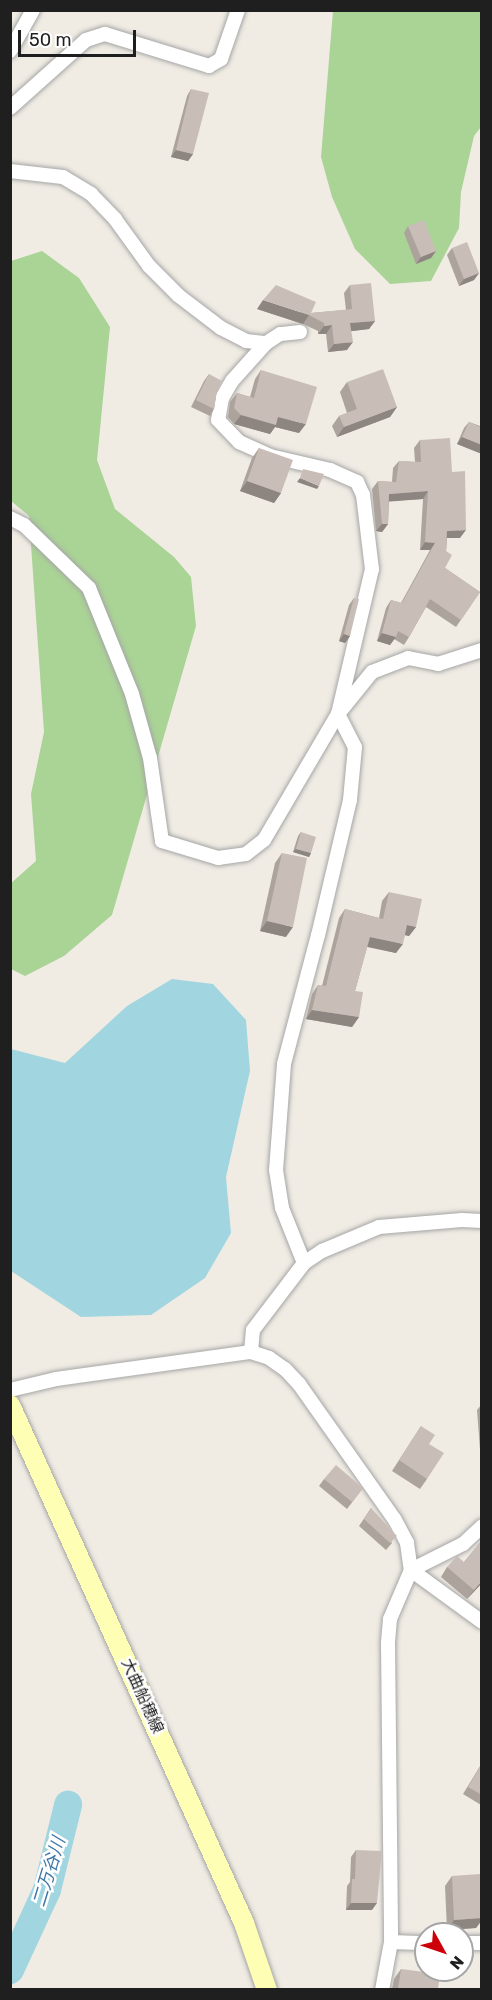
<!DOCTYPE html>
<meta charset="utf-8">
<style>
body{margin:0}
#map{position:relative;width:492px;height:2000px;overflow:hidden;background:#f0ece4;font-family:Rubik,"Noto Sans JP",sans-serif}
div>[style]{position:absolute}
[style*='--x']{left:calc(var(--x)*1px);top:calc(var(--y)*1px);width:calc(var(--w)*1px);rotate:calc(var(--a)*1deg)}
.forest>*{inset:0;background:#aad396}
.water>*{inset:0;background:#a1d6e1}
.river>*{height:28px;margin:-14px;padding:0 14px;transform-origin:14px;border-radius:14px;background:#a1d6e1}
.roads{filter:drop-shadow(0 0 2px #a6a6a6) drop-shadow(0 0 2px #a6a6a6)}
.minor>*{height:14px;margin:-7px;padding:0 7px;transform-origin:7px;border-radius:7px;background:#fff}
.secondary>*{height:20px;margin:-10px;padding:0 10px;transform-origin:10px;border-radius:10px;background:#fefeb4}
.wall>*{inset:0;background:#ada39d}
.shaded-wall>*{inset:0;background:#8d8580}
.building>*{inset:0;background:#c9beb7}
span{translate:-50% -50%;white-space:nowrap;text-align:center;line-height:1.15;-webkit-text-stroke:5px #fff;paint-order:stroke}
.street-label{font-size:16px;color:#1f1f1f}
.water-label{font-size:18px;color:#3e77a6;font-style:italic}
.frame{position:absolute;inset:0;border:12px solid #1f1f1f;pointer-events:none}
.north{position:absolute;left:414px;top:1922px;width:60px;height:60px;box-sizing:border-box;background:#fff;border:2px solid #a5a5a5;border-radius:50%;rotate:130deg;font-size:16px;font-weight:700;line-height:24px;text-align:center;color:#1f1f1f}
.north::after{content:'';display:block;margin:auto;width:21px;height:27px;background:#cd0009;clip-path:polygon(50% 0,100% 100%,50% 72%,0 100%)}
.scale{position:absolute;left:18px;top:30px;width:118px;height:27px;box-sizing:border-box;border:3px solid #1f1f1f;border-top:0;padding-left:8px;font-size:18px;line-height:21px;white-space:nowrap;color:#1f1f1f;-webkit-text-stroke:4px #fff;paint-order:stroke}
</style>
<div id="map">
<div class="forest">
<div style="clip-path:polygon(333px 11px,481px 11px,481px 127px,474px 136px,461px 192px,459px 228px,431px 281px,390px 284px,355px 249px,332px 197px,321px 157px)"></div>
<div style="clip-path:polygon(42px 251px,79px 278px,110px 327px,97px 460px,115px 509px,174px 557px,191px 577px,196px 626px,112px 915px,64px 956px,25px 976px,11px 969px,10px 884px,36px 861px,31px 794px,44px 732px,29px 516px,11px 501px,11px 261px)"></div>
</div>
<div class="water">
<div style="clip-path:polygon(172px 979px,213px 984px,246px 1020px,250px 1071px,226px 1177px,231px 1233px,205px 1278px,151px 1315px,81px 1317px,11px 1271px,11px 1049px,65px 1063px,127px 1006px)"></div>
</div>
<div class="river">
<div style="--x:10;--y:1970;--w:88;--a:-65.2"></div>
<div style="--x:47;--y:1890;--w:88;--a:-76.1"></div>
</div>
<div class="roads">
<div class="minor">
<div style="--x:10;--y:51;--w:47;--a:-60.7"></div>
<div style="--x:10;--y:108;--w:102;--a:-41.8"></div>
<div style="--x:86;--y:40;--w:20;--a:-18"></div>
<div style="--x:105;--y:34;--w:109;--a:17.1"></div>
<div style="--x:209;--y:66;--w:14;--a:-30"></div>
<div style="--x:221;--y:59;--w:52;--a:-70.9"></div>
<div style="--x:10;--y:171;--w:53;--a:6.5"></div>
<div style="--x:63;--y:177;--w:33;--a:31"></div>
<div style="--x:91;--y:194;--w:35;--a:46"></div>
<div style="--x:115;--y:219;--w:58;--a:54.1"></div>
<div style="--x:149;--y:266;--w:42;--a:45"></div>
<div style="--x:179;--y:296;--w:53;--a:37.3"></div>
<div style="--x:221;--y:328;--w:28;--a:27"></div>
<div style="--x:246;--y:341;--w:20;--a:6"></div>
<div style="--x:300;--y:332;--w:20;--a:174"></div>
<div style="--x:280;--y:334;--w:17;--a:147"></div>
<div style="--x:266;--y:343;--w:51;--a:131.8"></div>
<div style="--x:232;--y:381;--w:20;--a:120"></div>
<div style="--x:222;--y:398;--w:22;--a:100"></div>
<div style="--x:218;--y:420;--w:30;--a:46"></div>
<div style="--x:239;--y:442;--w:34;--a:24"></div>
<div style="--x:270;--y:456;--w:62;--a:13.1"></div>
<div style="--x:330;--y:470;--w:30;--a:24"></div>
<div style="--x:357;--y:482;--w:14;--a:65"></div>
<div style="--x:363;--y:495;--w:75;--a:83.1"></div>
<div style="--x:372;--y:569;--w:149;--a:103.2"></div>
<div style="--x:338;--y:714;--w:37;--a:63"></div>
<div style="--x:355;--y:747;--w:53;--a:95.4"></div>
<div style="--x:350;--y:800;--w:139;--a:103.3"></div>
<div style="--x:318;--y:935;--w:133;--a:104.8"></div>
<div style="--x:284;--y:1064;--w:106;--a:94.3"></div>
<div style="--x:276;--y:1170;--w:38;--a:81"></div>
<div style="--x:282;--y:1208;--w:59;--a:68.2"></div>
<div style="--x:10;--y:518;--w:16;--a:27"></div>
<div style="--x:24;--y:525;--w:91;--a:44.1"></div>
<div style="--x:89;--y:588;--w:114;--a:67.9"></div>
<div style="--x:132;--y:694;--w:66;--a:74.3"></div>
<div style="--x:150;--y:758;--w:84;--a:81.8"></div>
<div style="--x:162;--y:841;--w:59;--a:16.9"></div>
<div style="--x:218;--y:858;--w:28;--a:-8"></div>
<div style="--x:246;--y:854;--w:23;--a:-38"></div>
<div style="--x:264;--y:840;--w:146;--a:-59.6"></div>
<div style="--x:338;--y:714;--w:54;--a:-51"></div>
<div style="--x:372;--y:672;--w:39;--a:-21"></div>
<div style="--x:408;--y:658;--w:31;--a:11"></div>
<div style="--x:438;--y:664;--w:46;--a:-17.7"></div>
<div style="--x:251;--y:1352;--w:22;--a:-85"></div>
<div style="--x:253;--y:1330;--w:84;--a:-52.7"></div>
<div style="--x:304;--y:1263;--w:22;--a:-34"></div>
<div style="--x:322;--y:1251;--w:62;--a:-22.8"></div>
<div style="--x:379;--y:1227;--w:83;--a:-4.8"></div>
<div style="--x:462;--y:1220;--w:20;--a:3"></div>
<div style="--x:10;--y:1390;--w:47;--a:-13.4"></div>
<div style="--x:56;--y:1379;--w:197;--a:-7.9"></div>
<div style="--x:251;--y:1352;--w:19;--a:18"></div>
<div style="--x:269;--y:1358;--w:19;--a:35"></div>
<div style="--x:285;--y:1369;--w:21;--a:47"></div>
<div style="--x:299;--y:1384;--w:166;--a:54.8"></div>
<div style="--x:395;--y:1520;--w:26;--a:62"></div>
<div style="--x:407;--y:1543;--w:27;--a:82"></div>
<div style="--x:411;--y:1570;--w:53;--a:113.2"></div>
<div style="--x:390;--y:1619;--w:24;--a:95"></div>
<div style="--x:388;--y:1643;--w:299;--a:89.4"></div>
<div style="--x:391;--y:1942;--w:49;--a:100.6"></div>
<div style="--x:411;--y:1570;--w:88;--a:36.2"></div>
<div style="--x:411;--y:1570;--w:58;--a:-26.6"></div>
<div style="--x:463;--y:1544;--w:26;--a:-43"></div>
<div style="--x:391;--y:1942;--w:35;--a:2"></div>
<div style="--x:462;--y:1943;--w:20;--a:0"></div>
</div>
<div class="secondary">
<div style="--x:10;--y:1405;--w:568;--a:65.69"></div>
<div style="--x:244;--y:1923;--w:71;--a:71.1"></div>
</div>
</div>
<div class="wall">
<div style="clip-path:polygon(191px 89px,193px 154px,188px 161px,171px 157px,187px 96px)"></div>
<div style="clip-path:polygon(408px 226px,436px 251px,431px 258px,416px 264px,404px 233px)"></div>
<div style="clip-path:polygon(452px 248px,479px 273px,474px 280px,459px 286px,447px 255px)"></div>
<div style="clip-path:polygon(350px 285px,375px 321px,369px 329px,351px 331px,347px 350px,328px 352px,326px 334px,318px 334px,318px 331px,303px 324px,257px 309px,311px 313px,346px 310px,344px 293px)"></div>
<div style="clip-path:polygon(261px 370px,299px 433px,275px 427px,270px 434px,234px 424px,228px 417px,230px 402px,237px 393px,250px 397px,255px 379px)"></div>
<div style="clip-path:polygon(209px 374px,217px 390px,214px 409px,210px 416px,191px 407px,204px 381px)"></div>
<div style="clip-path:polygon(347px 382px,397px 407px,390px 417px,337px 437px,332px 426px,339px 416px,347px 413px,340px 392px)"></div>
<div style="clip-path:polygon(469px 422px,480px 426px,482px 424px,482px 454px,457px 444px,464px 428px)"></div>
<div style="clip-path:polygon(420px 440px,452px 472px,460px 538px,447px 538px,445px 568px,480px 592px,456px 627px,426px 607px,409px 637px,404px 645px,394px 639px,390px 645px,377px 641px,386px 608px,391px 600px,401px 603px,430px 550px,420px 550px,423px 499px,389px 501px,388px 524px,382px 532px,376px 531px,372px 489px,378px 481px,392px 482px,393px 468px,399px 461px,415px 462px,414px 448px)"></div>
<div style="clip-path:polygon(259px 448px,281px 493px,274px 503px,240px 491px,252px 458px)"></div>
<div style="clip-path:polygon(354px 598px,350px 636px,345px 643px,339px 641px,349px 605px)"></div>
<div style="clip-path:polygon(301px 832px,311px 853px,309px 857px,293px 852px,298px 836px)"></div>
<div style="clip-path:polygon(282px 853px,286px 937px,260px 931px,275px 863px)"></div>
<div style="clip-path:polygon(389px 892px,416px 927px,409px 936px,405px 935px,396px 953px,367px 947px,355px 991px,359px 1017px,352px 1027px,306px 1019px,312px 994px,318px 985px,322px 986px,339px 918px,345px 909px,379px 918px,382px 901px)"></div>
<div style="clip-path:polygon(482px 1404px,482px 1450px,480px 1450px,477px 1410px)"></div>
<div style="clip-path:polygon(421px 1426px,429px 1444px,427px 1479px,420px 1489px,392px 1471px)"></div>
<div style="clip-path:polygon(324px 1479px,363px 1488px,347px 1509px,319px 1486px)"></div>
<div style="clip-path:polygon(371px 1508px,392px 1543px,386px 1550px,359px 1526px)"></div>
<div style="clip-path:polygon(482px 1540px,482px 1583px,467px 1599px,441px 1577px,447px 1567px,464px 1562px)"></div>
<div style="clip-path:polygon(482px 1763px,482px 1804px,481px 1805px,463px 1794px)"></div>
<div style="clip-path:polygon(356px 1850px,372px 1910px,346px 1910px,347px 1886px,350px 1882px,351px 1857px)"></div>
<div style="clip-path:polygon(452px 1876px,482px 1897px,482px 1920px,476px 1928px,447px 1930px,445px 1886px)"></div>
<div style="clip-path:polygon(401px 1969px,438px 1989px,392px 1989px,394px 1979px)"></div>
</div>
<div class="shaded-wall">
<div style="clip-path:polygon(176px 150px,193px 154px,188px 161px,171px 157px)"></div>
<div style="clip-path:polygon(436px 251px,431px 258px,416px 264px,421px 257px)"></div>
<div style="clip-path:polygon(479px 273px,474px 280px,459px 286px,464px 279px)"></div>
<div style="clip-path:polygon(263px 300px,309px 315px,303px 324px,257px 309px)"></div>
<div style="clip-path:polygon(375px 321px,369px 329px,345px 332px,350px 323px)"></div>
<div style="clip-path:polygon(332px 325px,326px 334px,318px 334px,324px 326px)"></div>
<div style="clip-path:polygon(353px 342px,347px 350px,328px 352px,334px 344px)"></div>
<div style="clip-path:polygon(397px 407px,390px 417px,337px 437px,344px 427px)"></div>
<div style="clip-path:polygon(241px 415px,278px 417px,306px 424px,299px 433px,275px 427px,270px 434px,234px 424px)"></div>
<div style="clip-path:polygon(462px 437px,482px 445px,482px 454px,457px 444px)"></div>
<div style="clip-path:polygon(300px 478px,319px 486px,317px 489px,297px 482px)"></div>
<div style="clip-path:polygon(247px 481px,281px 493px,274px 503px,240px 491px)"></div>
<div style="clip-path:polygon(428px 491px,423px 499px,384px 502px,389px 494px)"></div>
<div style="clip-path:polygon(382px 524px,388px 524px,382px 532px,376px 531px)"></div>
<div style="clip-path:polygon(466px 530px,460px 538px,442px 538px,447px 531px)"></div>
<div style="clip-path:polygon(425px 542px,435px 543px,430px 550px,420px 550px)"></div>
<div style="clip-path:polygon(382px 633px,396px 637px,390px 645px,377px 641px)"></div>
<div style="clip-path:polygon(344px 634px,350px 636px,345px 643px,339px 641px)"></div>
<div style="clip-path:polygon(296px 849px,311px 853px,309px 857px,293px 852px)"></div>
<div style="clip-path:polygon(267px 921px,293px 927px,286px 937px,260px 931px)"></div>
<div style="clip-path:polygon(407px 925px,416px 927px,409px 936px,400px 934px)"></div>
<div style="clip-path:polygon(370px 937px,403px 944px,396px 953px,364px 946px)"></div>
<div style="clip-path:polygon(312px 1010px,359px 1017px,352px 1027px,306px 1019px)"></div>
<div style="clip-path:polygon(482px 1581px,482px 1583px,467px 1599px,474px 1590px)"></div>
<div style="clip-path:polygon(351px 1903px,377px 1903px,372px 1910px,346px 1910px)"></div>
<div style="clip-path:polygon(482px 1918px,482px 1920px,476px 1928px,447px 1930px,454px 1920px)"></div>
</div>
<div class="building">
<div style="clip-path:polygon(191px 89px,209px 93px,193px 154px,176px 150px)"></div>
<div style="clip-path:polygon(424px 220px,436px 251px,421px 257px,408px 226px)"></div>
<div style="clip-path:polygon(467px 242px,479px 273px,464px 279px,452px 248px)"></div>
<div style="clip-path:polygon(371px 283px,375px 321px,350px 323px,353px 342px,334px 344px,332px 325px,324px 326px,324px 323px,309px 315px,263px 300px,276px 285px,316px 302px,311px 313px,352px 309px,350px 285px)"></div>
<div style="clip-path:polygon(383px 369px,397px 407px,344px 427px,339px 416px,357px 409px,347px 382px)"></div>
<div style="clip-path:polygon(261px 370px,317px 387px,306px 424px,278px 417px,276px 425px,241px 415px,234px 408px,237px 393px,254px 398px)"></div>
<div style="clip-path:polygon(209px 374px,222px 381px,217px 390px,214px 409px,196px 400px)"></div>
<div style="clip-path:polygon(469px 422px,480px 427px,482px 425px,482px 445px,462px 437px)"></div>
<div style="clip-path:polygon(450px 438px,452px 472px,465px 471px,466px 530px,447px 531px,446px 551px,452px 555px,445px 568px,480px 592px,461px 620px,430px 599px,409px 637px,398px 631px,396px 637px,382px 633px,391px 600px,402px 603px,435px 543px,425px 542px,428px 491px,389px 494px,388px 524px,382px 524px,378px 481px,396px 482px,399px 461px,421px 462px,420px 440px)"></div>
<div style="clip-path:polygon(259px 448px,293px 460px,281px 493px,247px 481px)"></div>
<div style="clip-path:polygon(303px 469px,324px 474px,319px 486px,300px 478px)"></div>
<div style="clip-path:polygon(354px 598px,359px 599px,350px 636px,344px 634px)"></div>
<div style="clip-path:polygon(301px 832px,316px 837px,311px 853px,296px 849px)"></div>
<div style="clip-path:polygon(282px 853px,307px 858px,293px 927px,267px 921px)"></div>
<div style="clip-path:polygon(389px 892px,422px 899px,416px 927px,407px 925px,403px 944px,370px 937px,355px 991px,363px 992px,359px 1017px,312px 1010px,318px 985px,326px 986px,345px 909px,383px 919px)"></div>
<div style="clip-path:polygon(421px 1426px,435px 1435px,429px 1444px,444px 1453px,427px 1479px,399px 1460px)"></div>
<div style="clip-path:polygon(336px 1465px,363px 1488px,352px 1502px,324px 1479px)"></div>
<div style="clip-path:polygon(371px 1508px,397px 1536px,390px 1543px,364px 1519px)"></div>
<div style="clip-path:polygon(482px 1540px,482px 1581px,474px 1590px,447px 1567px,457px 1556px,464px 1562px)"></div>
<div style="clip-path:polygon(482px 1764px,482px 1795px,468px 1787px)"></div>
<div style="clip-path:polygon(356px 1850px,382px 1851px,377px 1903px,351px 1903px,352px 1879px,355px 1879px)"></div>
<div style="clip-path:polygon(480px 1874px,482px 1918px,454px 1920px,452px 1876px)"></div>
<div style="clip-path:polygon(401px 1969px,440px 1974px,438px 1989px,398px 1989px)"></div>
</div>
<div class="street-label">
<span style="left:142px;top:1696px;rotate:66deg">大曲船穂線</span>
</div>
<div class="water-label">
<span style="left:49px;top:1872px;rotate:-73deg">二万谷川</span>
</div>
<div class="frame"></div>
<div class="north">N</div>
<div class="scale">50 m</div>
</div>
